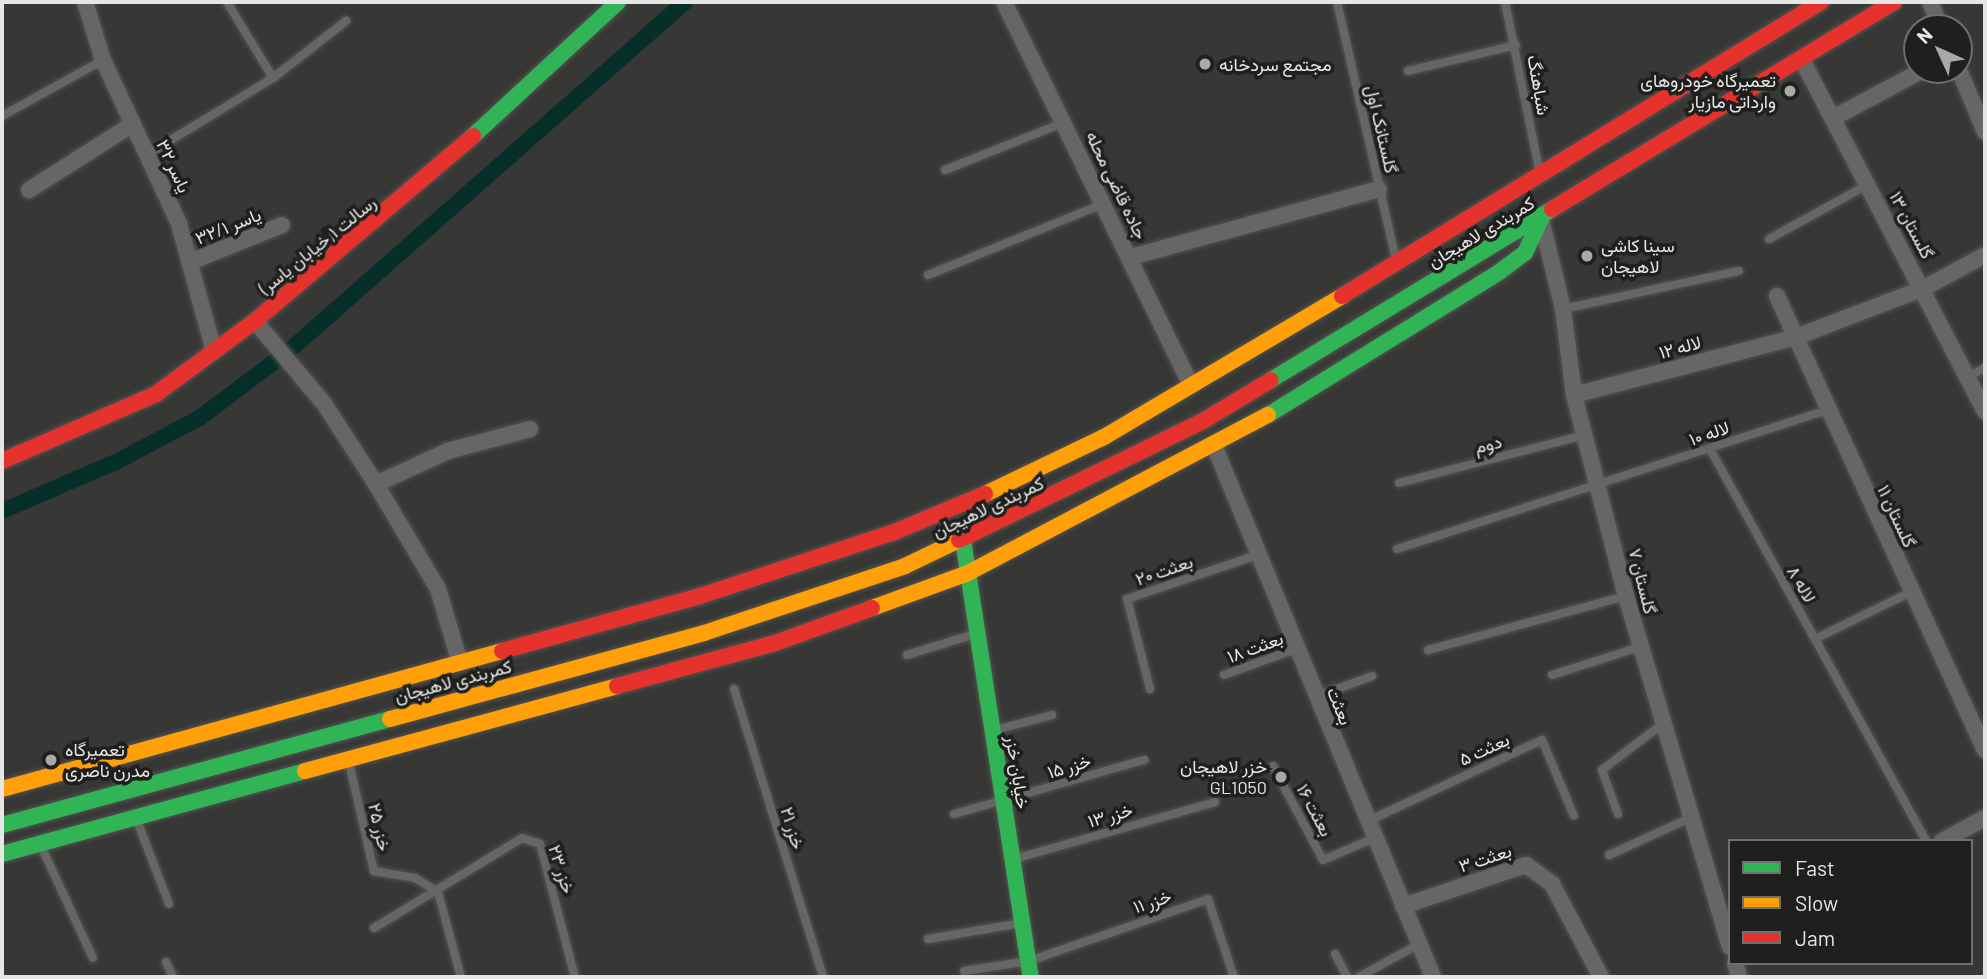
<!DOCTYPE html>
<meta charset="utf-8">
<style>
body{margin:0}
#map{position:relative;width:1987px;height:979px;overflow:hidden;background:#373736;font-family:Barlow,Vazirmatn,sans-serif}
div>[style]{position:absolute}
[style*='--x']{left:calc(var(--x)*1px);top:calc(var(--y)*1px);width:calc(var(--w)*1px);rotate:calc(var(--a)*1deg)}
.canal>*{height:16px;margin:-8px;padding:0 8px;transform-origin:8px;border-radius:8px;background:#072f2a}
.roads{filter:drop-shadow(0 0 2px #535351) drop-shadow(0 0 2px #535351)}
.lane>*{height:8px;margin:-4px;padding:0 4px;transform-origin:4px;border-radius:4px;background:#666765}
.street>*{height:16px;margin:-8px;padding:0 8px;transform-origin:8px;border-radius:8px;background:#666765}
.fast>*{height:16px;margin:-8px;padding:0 8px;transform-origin:8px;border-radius:8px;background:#30b455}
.slow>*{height:16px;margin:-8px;padding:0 8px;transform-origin:8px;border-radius:8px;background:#ff9f0a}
.jam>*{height:16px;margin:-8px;padding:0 8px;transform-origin:8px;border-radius:8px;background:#e5322d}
.dots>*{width:19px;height:19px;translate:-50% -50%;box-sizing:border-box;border:4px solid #1f1f1e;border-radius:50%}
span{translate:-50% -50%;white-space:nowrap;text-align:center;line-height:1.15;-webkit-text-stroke:7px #1f1f1e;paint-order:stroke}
.poi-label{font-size:18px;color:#e6e7e4}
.left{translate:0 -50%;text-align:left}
.right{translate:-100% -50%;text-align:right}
.street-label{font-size:18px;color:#e6e7e4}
.frame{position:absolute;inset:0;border:4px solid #e6e7e4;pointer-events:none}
.legend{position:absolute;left:1728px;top:839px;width:245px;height:126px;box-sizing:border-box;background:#1f1f1e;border:2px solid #6f6f6d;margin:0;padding:9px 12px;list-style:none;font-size:21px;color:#e6e7e4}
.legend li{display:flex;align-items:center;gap:14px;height:35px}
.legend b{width:35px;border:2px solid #6f6f6d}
.north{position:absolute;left:1903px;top:14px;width:70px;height:70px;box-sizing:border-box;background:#1f1f1e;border:2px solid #6f6f6d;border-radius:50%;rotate:315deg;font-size:19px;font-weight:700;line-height:28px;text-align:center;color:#e6e7e4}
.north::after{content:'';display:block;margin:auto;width:24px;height:32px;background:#a9a9a7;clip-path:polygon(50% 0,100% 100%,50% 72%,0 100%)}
</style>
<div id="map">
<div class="canal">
<div style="--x:2;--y:511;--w:124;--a:-23.3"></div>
<div style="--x:116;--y:462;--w:96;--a:-27.9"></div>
<div style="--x:201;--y:417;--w:111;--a:-37"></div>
<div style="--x:290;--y:350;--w:526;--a:-41.38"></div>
</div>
<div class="roads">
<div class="lane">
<div style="--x:227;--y:2;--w:89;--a:58.8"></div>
<div style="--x:1337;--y:2;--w:261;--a:77.1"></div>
<div style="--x:1505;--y:2;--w:170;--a:78.5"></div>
<div style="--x:1408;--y:71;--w:111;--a:-13.5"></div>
<div style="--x:2;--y:116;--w:115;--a:-29"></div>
<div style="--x:148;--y:154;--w:146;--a:-31.3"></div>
<div style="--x:273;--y:78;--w:93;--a:-38"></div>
<div style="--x:945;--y:170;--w:129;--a:-21.8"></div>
<div style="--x:1769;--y:239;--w:112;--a:-28.9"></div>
<div style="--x:928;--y:275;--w:189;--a:-22.1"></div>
<div style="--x:1563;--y:309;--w:180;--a:-12.2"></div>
<div style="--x:1969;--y:376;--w:18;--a:-27"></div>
<div style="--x:1710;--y:449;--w:217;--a:61.1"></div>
<div style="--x:1815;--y:639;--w:107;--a:-26.1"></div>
<div style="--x:1399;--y:483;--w:192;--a:-14.5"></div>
<div style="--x:1397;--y:549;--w:453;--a:-17.9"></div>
<div style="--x:1815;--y:639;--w:230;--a:61.2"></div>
<div style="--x:1428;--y:650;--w:205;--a:-15.3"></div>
<div style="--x:907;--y:655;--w:71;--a:-17.2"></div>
<div style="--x:1224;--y:675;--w:77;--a:-19.9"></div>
<div style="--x:1552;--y:675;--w:92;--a:-17.7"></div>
<div style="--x:734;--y:689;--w:301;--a:72.8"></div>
<div style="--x:1150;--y:689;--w:93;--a:-104.3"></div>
<div style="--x:1127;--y:599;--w:140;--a:-18.7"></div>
<div style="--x:1315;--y:697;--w:61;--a:-20.2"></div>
<div style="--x:995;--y:730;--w:59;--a:-14.7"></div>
<div style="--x:349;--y:763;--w:111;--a:77"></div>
<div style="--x:374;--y:871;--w:42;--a:9.7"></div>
<div style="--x:415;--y:878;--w:27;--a:31"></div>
<div style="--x:438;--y:892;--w:88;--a:74.9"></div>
<div style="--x:1273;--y:766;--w:106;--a:62"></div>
<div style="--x:1323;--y:860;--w:53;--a:-23.2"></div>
<div style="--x:954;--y:814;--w:198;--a:-15.9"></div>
<div style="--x:1618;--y:814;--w:47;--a:-110"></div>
<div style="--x:1602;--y:770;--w:74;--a:-37.3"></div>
<div style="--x:136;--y:818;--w:92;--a:69"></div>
<div style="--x:1368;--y:821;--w:192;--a:-25"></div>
<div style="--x:1542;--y:740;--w:82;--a:67.2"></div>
<div style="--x:41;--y:846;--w:123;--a:65.1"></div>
<div style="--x:1609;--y:855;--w:87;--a:-24.5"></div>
<div style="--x:1014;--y:859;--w:209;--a:-15.8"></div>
<div style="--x:374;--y:928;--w:173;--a:-31.3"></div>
<div style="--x:522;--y:838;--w:19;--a:18"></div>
<div style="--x:540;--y:844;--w:138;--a:75.3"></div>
<div style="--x:928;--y:939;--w:95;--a:-9.7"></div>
<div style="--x:1335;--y:954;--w:26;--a:62"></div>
<div style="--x:166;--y:962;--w:17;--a:65"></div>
<div style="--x:964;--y:971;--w:66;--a:-8.7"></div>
<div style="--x:1029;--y:961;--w:189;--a:-19.1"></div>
<div style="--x:1208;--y:899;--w:82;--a:71.6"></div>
<div style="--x:1359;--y:977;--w:68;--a:-28.8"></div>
</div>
<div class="street">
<div style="--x:85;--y:2;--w:61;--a:72.8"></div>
<div style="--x:103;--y:60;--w:181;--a:65.1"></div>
<div style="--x:179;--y:224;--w:132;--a:74.6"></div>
<div style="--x:1004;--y:2;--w:427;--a:64"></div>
<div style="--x:1930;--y:2;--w:28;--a:67"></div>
<div style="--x:1801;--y:58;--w:398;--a:62.5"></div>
<div style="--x:1959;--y:70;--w:67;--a:67.2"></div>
<div style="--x:1833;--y:118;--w:102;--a:-28.1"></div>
<div style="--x:29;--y:190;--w:123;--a:-32.4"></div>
<div style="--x:1541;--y:219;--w:93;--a:76.3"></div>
<div style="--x:1563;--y:309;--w:87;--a:82.7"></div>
<div style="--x:1574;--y:395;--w:208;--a:75.5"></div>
<div style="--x:1626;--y:596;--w:366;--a:73.5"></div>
<div style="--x:1131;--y:257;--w:257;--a:-15.3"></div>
<div style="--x:190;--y:262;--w:99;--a:-21.9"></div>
<div style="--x:1777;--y:296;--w:499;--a:65.4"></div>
<div style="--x:255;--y:321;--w:109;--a:50.2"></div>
<div style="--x:325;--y:405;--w:94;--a:57.2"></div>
<div style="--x:376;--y:484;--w:122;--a:59.4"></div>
<div style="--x:438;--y:589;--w:77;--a:73.4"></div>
<div style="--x:1574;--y:395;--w:229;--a:-14.6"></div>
<div style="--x:1796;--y:337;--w:137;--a:-20.9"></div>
<div style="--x:1924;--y:288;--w:69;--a:-28.4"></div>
<div style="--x:1215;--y:448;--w:572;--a:67.6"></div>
<div style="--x:376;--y:484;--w:79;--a:-24.6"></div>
<div style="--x:448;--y:451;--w:85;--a:-15"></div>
<div style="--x:1942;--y:841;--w:49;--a:-28.1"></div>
<div style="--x:1403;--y:906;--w:130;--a:-18.4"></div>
<div style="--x:1526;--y:865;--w:32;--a:36"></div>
<div style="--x:1552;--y:884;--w:105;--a:62.2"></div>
<div style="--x:1735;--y:963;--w:15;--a:74"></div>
</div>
<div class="fast">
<div style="--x:473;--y:136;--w:197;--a:-42.7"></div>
<div style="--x:1271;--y:380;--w:329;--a:-31.3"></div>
<div style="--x:1268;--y:415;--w:270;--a:-31.7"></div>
<div style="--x:1498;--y:273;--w:34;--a:-37"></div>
<div style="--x:1525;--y:253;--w:38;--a:-65"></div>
<div style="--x:963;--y:540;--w:442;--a:81.2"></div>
<div style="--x:2;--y:825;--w:402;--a:-15.3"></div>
<div style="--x:2;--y:854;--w:314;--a:-15.3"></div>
</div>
<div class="slow">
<div style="--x:985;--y:494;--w:132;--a:-25.6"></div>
<div style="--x:1104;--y:437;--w:277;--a:-30.6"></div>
<div style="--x:872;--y:608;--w:102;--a:-20"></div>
<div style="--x:968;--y:573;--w:339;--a:-27.8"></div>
<div style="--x:390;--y:719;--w:326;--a:-15.3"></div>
<div style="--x:704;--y:633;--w:212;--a:-18.4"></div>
<div style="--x:905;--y:566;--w:60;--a:-25.7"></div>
<div style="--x:305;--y:771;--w:323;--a:-15.2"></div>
<div style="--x:2;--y:789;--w:519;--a:-15.43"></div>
</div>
<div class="jam">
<div style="--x:1552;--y:209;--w:400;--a:-31.2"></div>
<div style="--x:1342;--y:296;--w:562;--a:-31.54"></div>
<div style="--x:2;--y:461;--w:168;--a:-23.5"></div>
<div style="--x:156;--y:394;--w:123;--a:-36.4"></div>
<div style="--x:255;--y:321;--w:286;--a:-40.3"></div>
<div style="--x:959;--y:540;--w:271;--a:-26"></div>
<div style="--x:1203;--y:421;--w:79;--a:-31.1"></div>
<div style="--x:502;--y:651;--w:202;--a:-15.5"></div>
<div style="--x:697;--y:597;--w:205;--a:-18.2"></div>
<div style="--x:892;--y:533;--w:101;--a:-22.8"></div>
<div style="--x:617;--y:686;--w:164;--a:-15.2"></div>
<div style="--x:775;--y:643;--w:103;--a:-19.8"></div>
</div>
</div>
<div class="dots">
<div style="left:1205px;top:64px;background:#a9a9a7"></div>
<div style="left:1790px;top:91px;background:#a9a9a7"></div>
<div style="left:1587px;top:256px;background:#a9a9a7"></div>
<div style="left:51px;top:760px;background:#a9a9a7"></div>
<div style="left:1281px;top:777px;background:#a9a9a7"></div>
</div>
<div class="poi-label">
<span class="left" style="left:1219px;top:64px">مجتمع سردخانه</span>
<span class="right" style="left:1776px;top:91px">تعمیرگاه خودروهای<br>وارداتی مازیار</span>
<span class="left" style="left:1601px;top:256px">سینا کاشی<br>لاهیجان</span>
<span class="left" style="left:65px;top:760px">تعمیرگاه<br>مدرن ناصری</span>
<span class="right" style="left:1267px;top:777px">خزر لاهیجان<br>GL1050</span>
</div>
<div class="street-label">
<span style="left:1539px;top:85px;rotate:80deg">شباهنگ</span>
<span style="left:1382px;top:129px;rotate:77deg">گلستانک اول</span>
<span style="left:174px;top:166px;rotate:65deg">یاسر ۳۲</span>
<span style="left:1117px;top:185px;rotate:64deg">جاده قاضی محله</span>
<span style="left:1912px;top:225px;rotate:62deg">گلستان ۱۳</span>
<span style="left:228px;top:226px;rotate:-22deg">یاسر ۳۲/۱</span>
<span style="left:1481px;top:232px;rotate:-31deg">کمربندی لاهیجان</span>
<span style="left:317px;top:245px;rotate:-39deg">رسالت ۱(خیابان یاسر)</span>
<span style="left:1680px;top:347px;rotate:-15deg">لاله ۱۲</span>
<span style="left:1709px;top:433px;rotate:-19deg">لاله ۱۰</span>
<span style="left:1488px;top:444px;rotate:-14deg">دوم</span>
<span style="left:988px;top:507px;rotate:-25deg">کمربندی لاهیجان</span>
<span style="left:1897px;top:516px;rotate:65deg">گلستان ۱۱</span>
<span style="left:1164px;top:570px;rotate:-19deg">بعثت ۲۰</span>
<span style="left:1643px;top:581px;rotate:76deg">گلستان ۷</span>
<span style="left:1802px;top:584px;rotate:61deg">لاله ۸</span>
<span style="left:1255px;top:647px;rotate:-20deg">بعثت ۱۸</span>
<span style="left:453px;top:681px;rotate:-15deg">کمربندی لاهیجان</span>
<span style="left:1340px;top:706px;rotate:68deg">بعثت</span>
<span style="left:1484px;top:749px;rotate:-25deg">بعثت ۵</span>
<span style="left:1069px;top:766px;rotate:-17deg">خزر ۱۵</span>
<span style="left:1018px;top:772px;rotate:81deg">خیابان خزر</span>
<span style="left:1315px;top:810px;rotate:62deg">بعثت ۱۶</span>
<span style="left:1110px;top:815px;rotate:-16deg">خزر ۱۳</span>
<span style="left:380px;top:827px;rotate:77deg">خزر ۲۵</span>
<span style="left:793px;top:828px;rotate:73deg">خزر ۲۱</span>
<span style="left:1485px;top:858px;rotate:-18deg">بعثت ۳</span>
<span style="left:562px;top:869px;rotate:72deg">خزر ۲۳</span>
<span style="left:1152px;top:901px;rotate:-19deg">خزر ۱۱</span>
</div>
<div class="frame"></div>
<ul class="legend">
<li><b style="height:9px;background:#30b455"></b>Fast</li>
<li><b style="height:9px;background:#ff9f0a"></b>Slow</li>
<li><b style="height:9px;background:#e5322d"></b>Jam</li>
</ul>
<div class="north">N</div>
</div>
